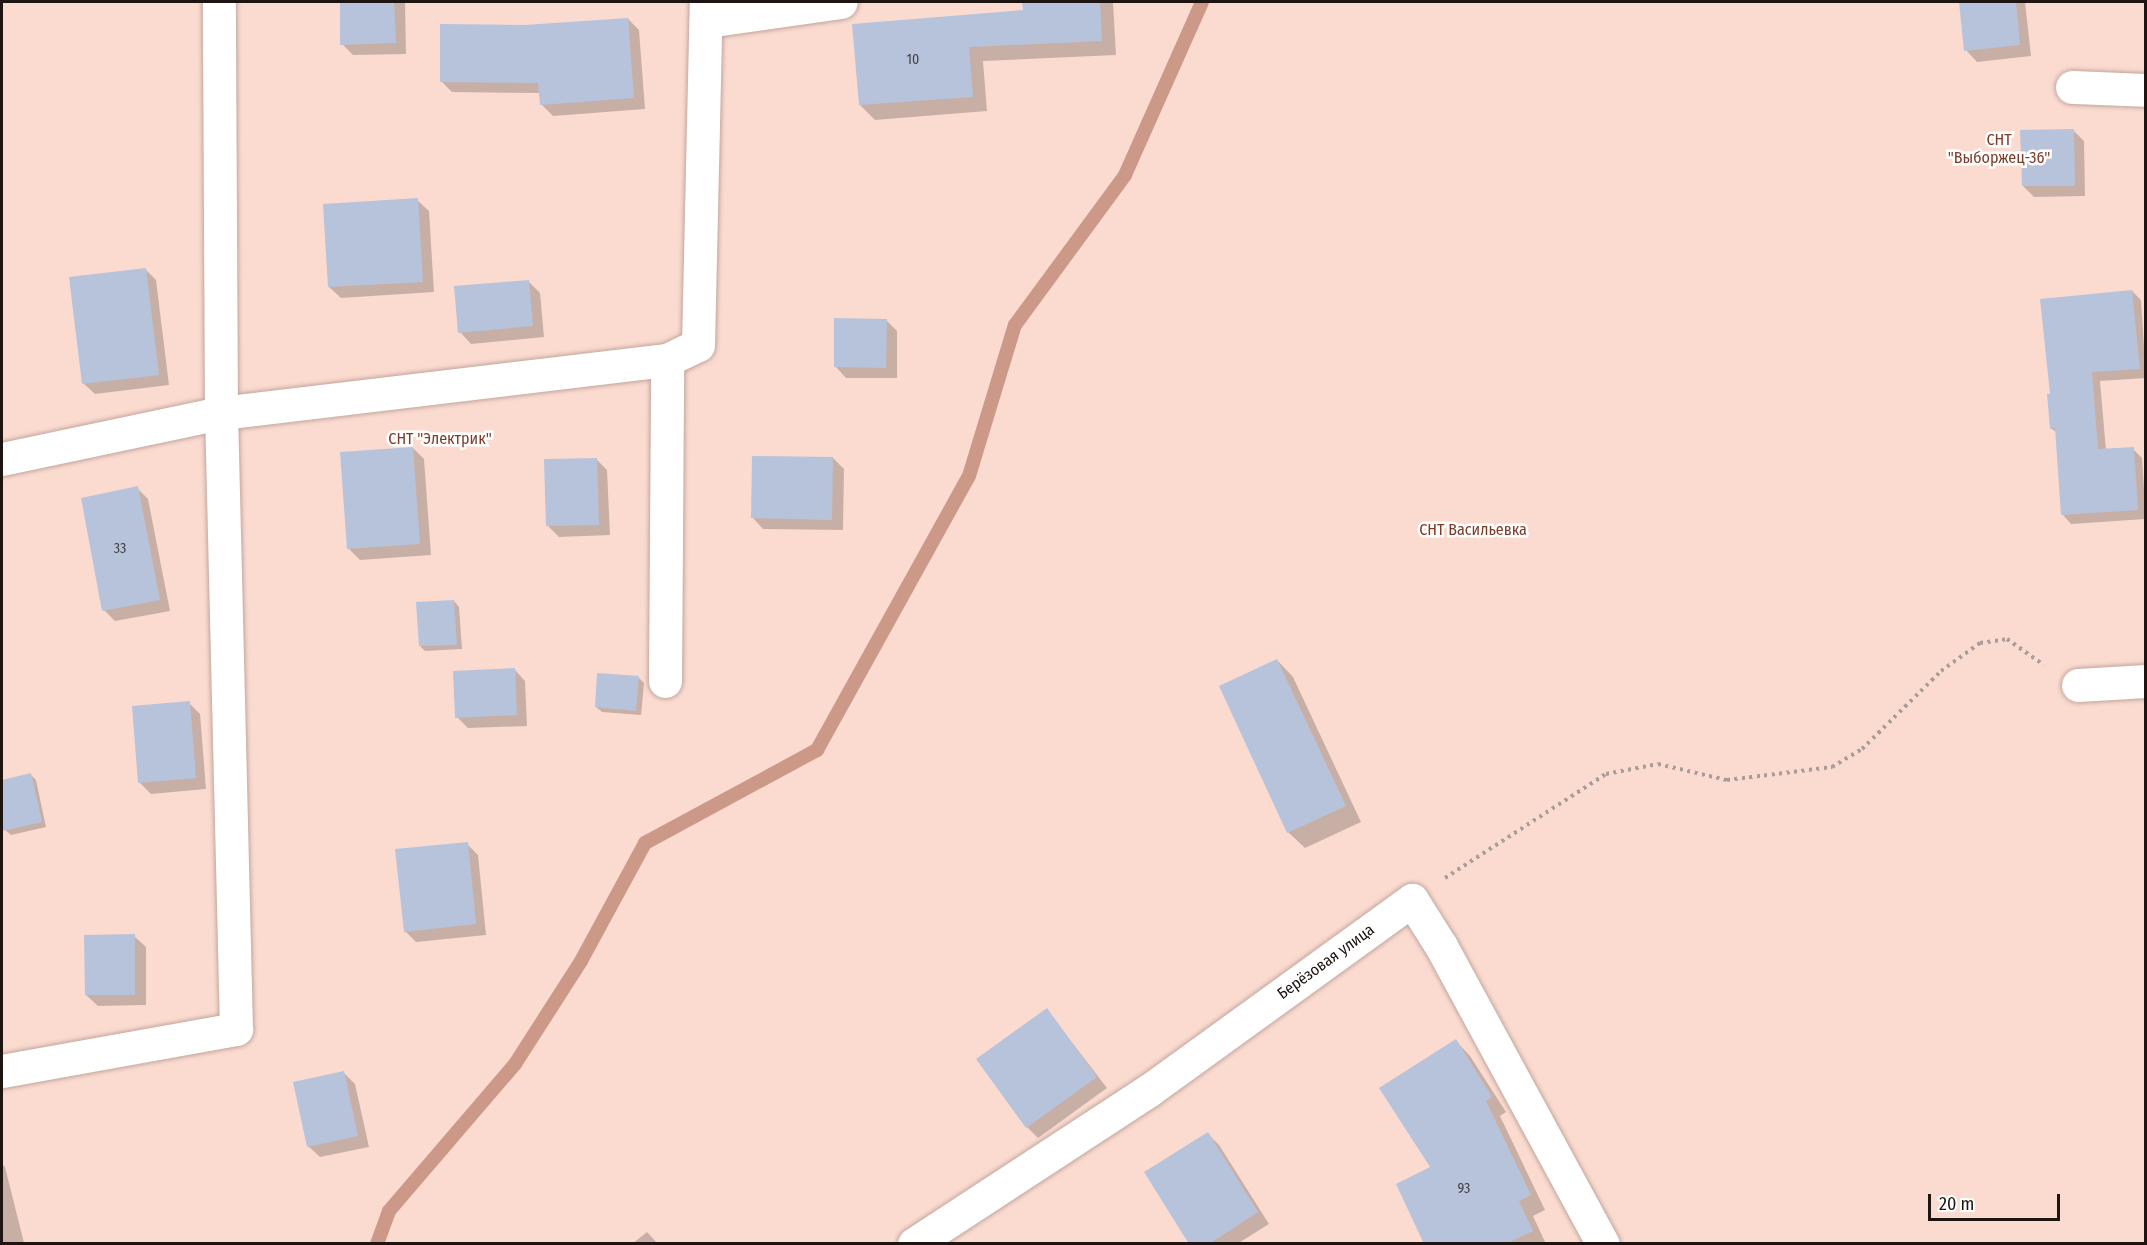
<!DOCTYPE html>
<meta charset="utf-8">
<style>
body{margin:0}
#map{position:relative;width:2147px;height:1245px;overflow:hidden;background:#fdf0ec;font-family:"Fira Sans Condensed",sans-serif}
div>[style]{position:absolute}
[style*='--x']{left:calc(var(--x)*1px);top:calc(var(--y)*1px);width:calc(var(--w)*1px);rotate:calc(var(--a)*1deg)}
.green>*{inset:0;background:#fbdbd0}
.shadow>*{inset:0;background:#0003}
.stream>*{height:14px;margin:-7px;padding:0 7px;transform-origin:7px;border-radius:7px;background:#c98}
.building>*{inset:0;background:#b7c3db}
.path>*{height:4px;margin-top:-2px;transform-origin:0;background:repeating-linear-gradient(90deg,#a99d99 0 3px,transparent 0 7.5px)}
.roads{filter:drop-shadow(0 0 2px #c2a69d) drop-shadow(0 0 2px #c2a69d)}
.street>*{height:33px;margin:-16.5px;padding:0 16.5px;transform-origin:16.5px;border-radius:16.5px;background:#fff}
span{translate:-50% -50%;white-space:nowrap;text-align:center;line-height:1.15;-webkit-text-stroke:5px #fff;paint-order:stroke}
.number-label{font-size:14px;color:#444044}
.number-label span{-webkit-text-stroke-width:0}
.park-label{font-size:16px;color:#7d3c27}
.street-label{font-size:16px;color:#1e1411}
.frame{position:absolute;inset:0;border:3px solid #1e1411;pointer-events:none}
.scale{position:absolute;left:1928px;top:1194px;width:132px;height:27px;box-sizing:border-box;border:3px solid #1e1411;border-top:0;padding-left:8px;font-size:18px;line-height:21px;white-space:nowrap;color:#1e1411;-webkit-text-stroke:4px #fff;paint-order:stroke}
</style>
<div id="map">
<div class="green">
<div style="clip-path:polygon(2px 2px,2145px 2px,2145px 1243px,2px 1244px)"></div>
</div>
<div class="shadow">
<div style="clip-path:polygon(341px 2px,405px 2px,406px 54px,353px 55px,342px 44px)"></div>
<div style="clip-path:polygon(1024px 2px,1113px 2px,1116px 55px,983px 61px,987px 111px,875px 120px,860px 105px,1024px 12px)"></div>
<div style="clip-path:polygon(1961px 2px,2025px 2px,2031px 56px,1977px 62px,1966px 50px)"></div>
<div style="clip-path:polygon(628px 19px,639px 30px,645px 109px,553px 116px,542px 105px,541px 93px,452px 92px,441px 81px,524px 27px)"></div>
<div style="clip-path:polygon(2073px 130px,2084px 141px,2085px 196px,2034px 197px,2023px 186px)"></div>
<div style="clip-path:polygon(417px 200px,429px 211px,434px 292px,341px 298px,329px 287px)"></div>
<div style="clip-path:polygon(145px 269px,156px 280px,169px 385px,95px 394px,83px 383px)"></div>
<div style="clip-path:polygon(528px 281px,540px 293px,544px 337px,471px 344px,460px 332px)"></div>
<div style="clip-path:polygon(2132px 291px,2141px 300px,2146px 378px,2100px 381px,2106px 450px,2133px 449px,2142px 458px,2146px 519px,2071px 524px,2062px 514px,2057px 433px,2051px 428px)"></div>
<div style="clip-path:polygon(886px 320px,897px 331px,897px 378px,846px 378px,835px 366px)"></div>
<div style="clip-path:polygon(413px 448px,424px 459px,431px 555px,360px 560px,349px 549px)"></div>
<div style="clip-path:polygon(833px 458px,844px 469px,843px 530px,763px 529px,752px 517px)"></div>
<div style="clip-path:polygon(596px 459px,607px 470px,610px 535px,559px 537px,548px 526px)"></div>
<div style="clip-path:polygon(137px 488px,148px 499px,170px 611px,115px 621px,104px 610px)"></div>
<div style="clip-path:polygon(454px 601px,459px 607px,462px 649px,425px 651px,420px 646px)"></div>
<div style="clip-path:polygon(1277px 660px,1293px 677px,1361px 822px,1305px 848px,1288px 832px)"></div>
<div style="clip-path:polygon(514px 669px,525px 681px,527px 726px,468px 728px,457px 717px)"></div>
<div style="clip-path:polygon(639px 678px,644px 683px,641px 715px,602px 712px,596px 707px)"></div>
<div style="clip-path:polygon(189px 703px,200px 714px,206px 789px,151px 794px,140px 783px)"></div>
<div style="clip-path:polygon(31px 775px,36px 780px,46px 827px,11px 835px,5px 830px,2px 813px,2px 782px)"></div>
<div style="clip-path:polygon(467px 844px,478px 855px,486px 935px,416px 942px,405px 931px)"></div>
<div style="clip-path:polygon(134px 936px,146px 947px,146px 1005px,98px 1006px,86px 995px)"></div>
<div style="clip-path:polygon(1047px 1010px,1107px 1088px,1038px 1138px,1027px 1127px)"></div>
<div style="clip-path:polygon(1456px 1041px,1470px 1056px,1506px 1112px,1500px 1116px,1545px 1210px,1533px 1216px,1546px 1244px,1426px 1244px,1432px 1168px)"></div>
<div style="clip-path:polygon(344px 1073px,355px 1084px,369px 1147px,320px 1157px,308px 1146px)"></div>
<div style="clip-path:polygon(1208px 1134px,1219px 1145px,1269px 1224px,1237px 1244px,1191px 1244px)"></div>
<div style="clip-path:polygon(2px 1164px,5px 1167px,24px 1243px,2px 1244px)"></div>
<div style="clip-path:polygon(647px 1232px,658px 1244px,632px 1244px)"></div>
</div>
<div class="stream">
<div style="--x:377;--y:1244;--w:35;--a:-70"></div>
<div style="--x:389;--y:1211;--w:194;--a:-49.4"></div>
<div style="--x:515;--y:1064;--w:122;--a:-57.3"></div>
<div style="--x:581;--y:961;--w:134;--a:-61.5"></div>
<div style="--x:645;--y:843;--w:196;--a:-28.4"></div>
<div style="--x:817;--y:750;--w:313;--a:-61"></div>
<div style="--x:969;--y:476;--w:158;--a:-73.1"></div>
<div style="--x:1015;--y:325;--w:186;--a:-53.7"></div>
<div style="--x:1125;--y:175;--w:189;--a:-66"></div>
</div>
<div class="building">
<div style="clip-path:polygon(340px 2px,394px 2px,396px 43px,340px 45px)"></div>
<div style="clip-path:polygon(1022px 2px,1100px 2px,1102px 41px,969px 47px,973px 97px,859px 105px,852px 24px,1023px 10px)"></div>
<div style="clip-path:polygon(1959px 2px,2016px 2px,2020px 45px,1964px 51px)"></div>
<div style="clip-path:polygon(628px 18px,634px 98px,540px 105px,538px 83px,440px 82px,440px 24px,524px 25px)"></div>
<div style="clip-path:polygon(2074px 129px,2075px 186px,2022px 186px,2020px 130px)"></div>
<div style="clip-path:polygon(418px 198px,423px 282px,328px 287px,323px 204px)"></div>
<div style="clip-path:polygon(146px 268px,159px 375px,82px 384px,69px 277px)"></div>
<div style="clip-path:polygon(529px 280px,533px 326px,458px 333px,454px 286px)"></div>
<div style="clip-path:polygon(2132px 290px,2140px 369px,2092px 372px,2098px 449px,2134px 447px,2138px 510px,2061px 515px,2055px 428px,2050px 429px,2047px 394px,2050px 394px,2040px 299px)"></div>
<div style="clip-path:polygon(834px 318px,887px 319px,886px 368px,834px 367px)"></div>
<div style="clip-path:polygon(413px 447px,420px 544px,347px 549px,340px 452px)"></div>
<div style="clip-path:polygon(752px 456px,833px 457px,832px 520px,751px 518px)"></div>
<div style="clip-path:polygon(597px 458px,599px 525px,546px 526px,544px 459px)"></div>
<div style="clip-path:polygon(138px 486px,160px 600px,102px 611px,81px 498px)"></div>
<div style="clip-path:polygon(454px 600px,457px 645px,419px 646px,416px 602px)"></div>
<div style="clip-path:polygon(1277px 659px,1346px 806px,1287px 833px,1219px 686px)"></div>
<div style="clip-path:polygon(515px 668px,517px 715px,455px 718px,453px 671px)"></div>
<div style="clip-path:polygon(597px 673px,639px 676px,636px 711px,595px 707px)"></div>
<div style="clip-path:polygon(190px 701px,196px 778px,138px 783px,132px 706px)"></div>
<div style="clip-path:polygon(31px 773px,42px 822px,2px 831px,2px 780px)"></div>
<div style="clip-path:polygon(468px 842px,476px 924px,404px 932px,395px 849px)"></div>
<div style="clip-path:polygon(135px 934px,135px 995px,85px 995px,84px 935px)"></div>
<div style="clip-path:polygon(1047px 1008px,1097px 1077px,1026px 1128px,976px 1059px)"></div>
<div style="clip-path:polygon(1456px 1039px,1492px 1097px,1486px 1101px,1531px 1195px,1519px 1201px,1533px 1231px,1506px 1244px,1424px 1244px,1396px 1184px,1430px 1167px,1379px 1088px)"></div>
<div style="clip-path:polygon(344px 1071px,358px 1136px,307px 1147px,293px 1082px)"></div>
<div style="clip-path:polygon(1208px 1132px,1258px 1212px,1209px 1244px,1189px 1244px,1144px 1172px)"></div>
</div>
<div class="path">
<div style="--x:1445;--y:878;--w:192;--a:-32.9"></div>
<div style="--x:1606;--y:774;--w:53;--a:-10.9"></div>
<div style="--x:1658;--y:764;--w:71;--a:13.1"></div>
<div style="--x:1727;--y:780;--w:106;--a:-7.1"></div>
<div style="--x:1832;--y:767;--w:35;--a:-31"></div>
<div style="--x:1862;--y:749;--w:111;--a:-44.6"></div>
<div style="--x:1941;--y:671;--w:48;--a:-35.7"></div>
<div style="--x:1980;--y:643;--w:27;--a:-8"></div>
<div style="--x:2007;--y:639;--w:45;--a:35.1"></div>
</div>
<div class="roads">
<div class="street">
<div style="--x:706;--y:21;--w:136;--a:-8"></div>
<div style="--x:2072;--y:87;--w:74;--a:2.3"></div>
<div style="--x:2;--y:459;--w:224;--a:-11.9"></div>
<div style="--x:221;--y:413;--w:449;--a:-6.8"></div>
<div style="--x:667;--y:360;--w:34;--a:-26"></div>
<div style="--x:698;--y:345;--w:343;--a:-88.7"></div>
<div style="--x:665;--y:681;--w:321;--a:-89.6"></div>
<div style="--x:2078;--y:685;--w:68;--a:-3.4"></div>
<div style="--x:2;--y:1071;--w:238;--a:-10.2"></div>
<div style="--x:236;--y:1029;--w:616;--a:-91.39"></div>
<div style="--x:221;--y:413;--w:411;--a:-90.3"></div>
<div style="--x:914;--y:1244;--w:280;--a:-33.2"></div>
<div style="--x:1148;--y:1091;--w:326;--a:-35.9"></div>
<div style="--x:1412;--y:900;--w:54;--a:57.8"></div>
<div style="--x:1441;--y:946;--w:339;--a:61.5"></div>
</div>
</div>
<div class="number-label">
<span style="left:913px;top:60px">10</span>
<span style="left:120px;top:549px">33</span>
<span style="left:1464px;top:1189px">93</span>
</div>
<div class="park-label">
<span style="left:1999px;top:149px">СНТ<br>"Выборжец-36"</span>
<span style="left:440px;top:439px">СНТ "Электрик"</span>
<span style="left:1473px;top:530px">СНТ Васильевка</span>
</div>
<div class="street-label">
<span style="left:1326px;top:962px;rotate:-36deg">Берёзовая улица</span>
</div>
<div class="frame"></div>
<div class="scale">20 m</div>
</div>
